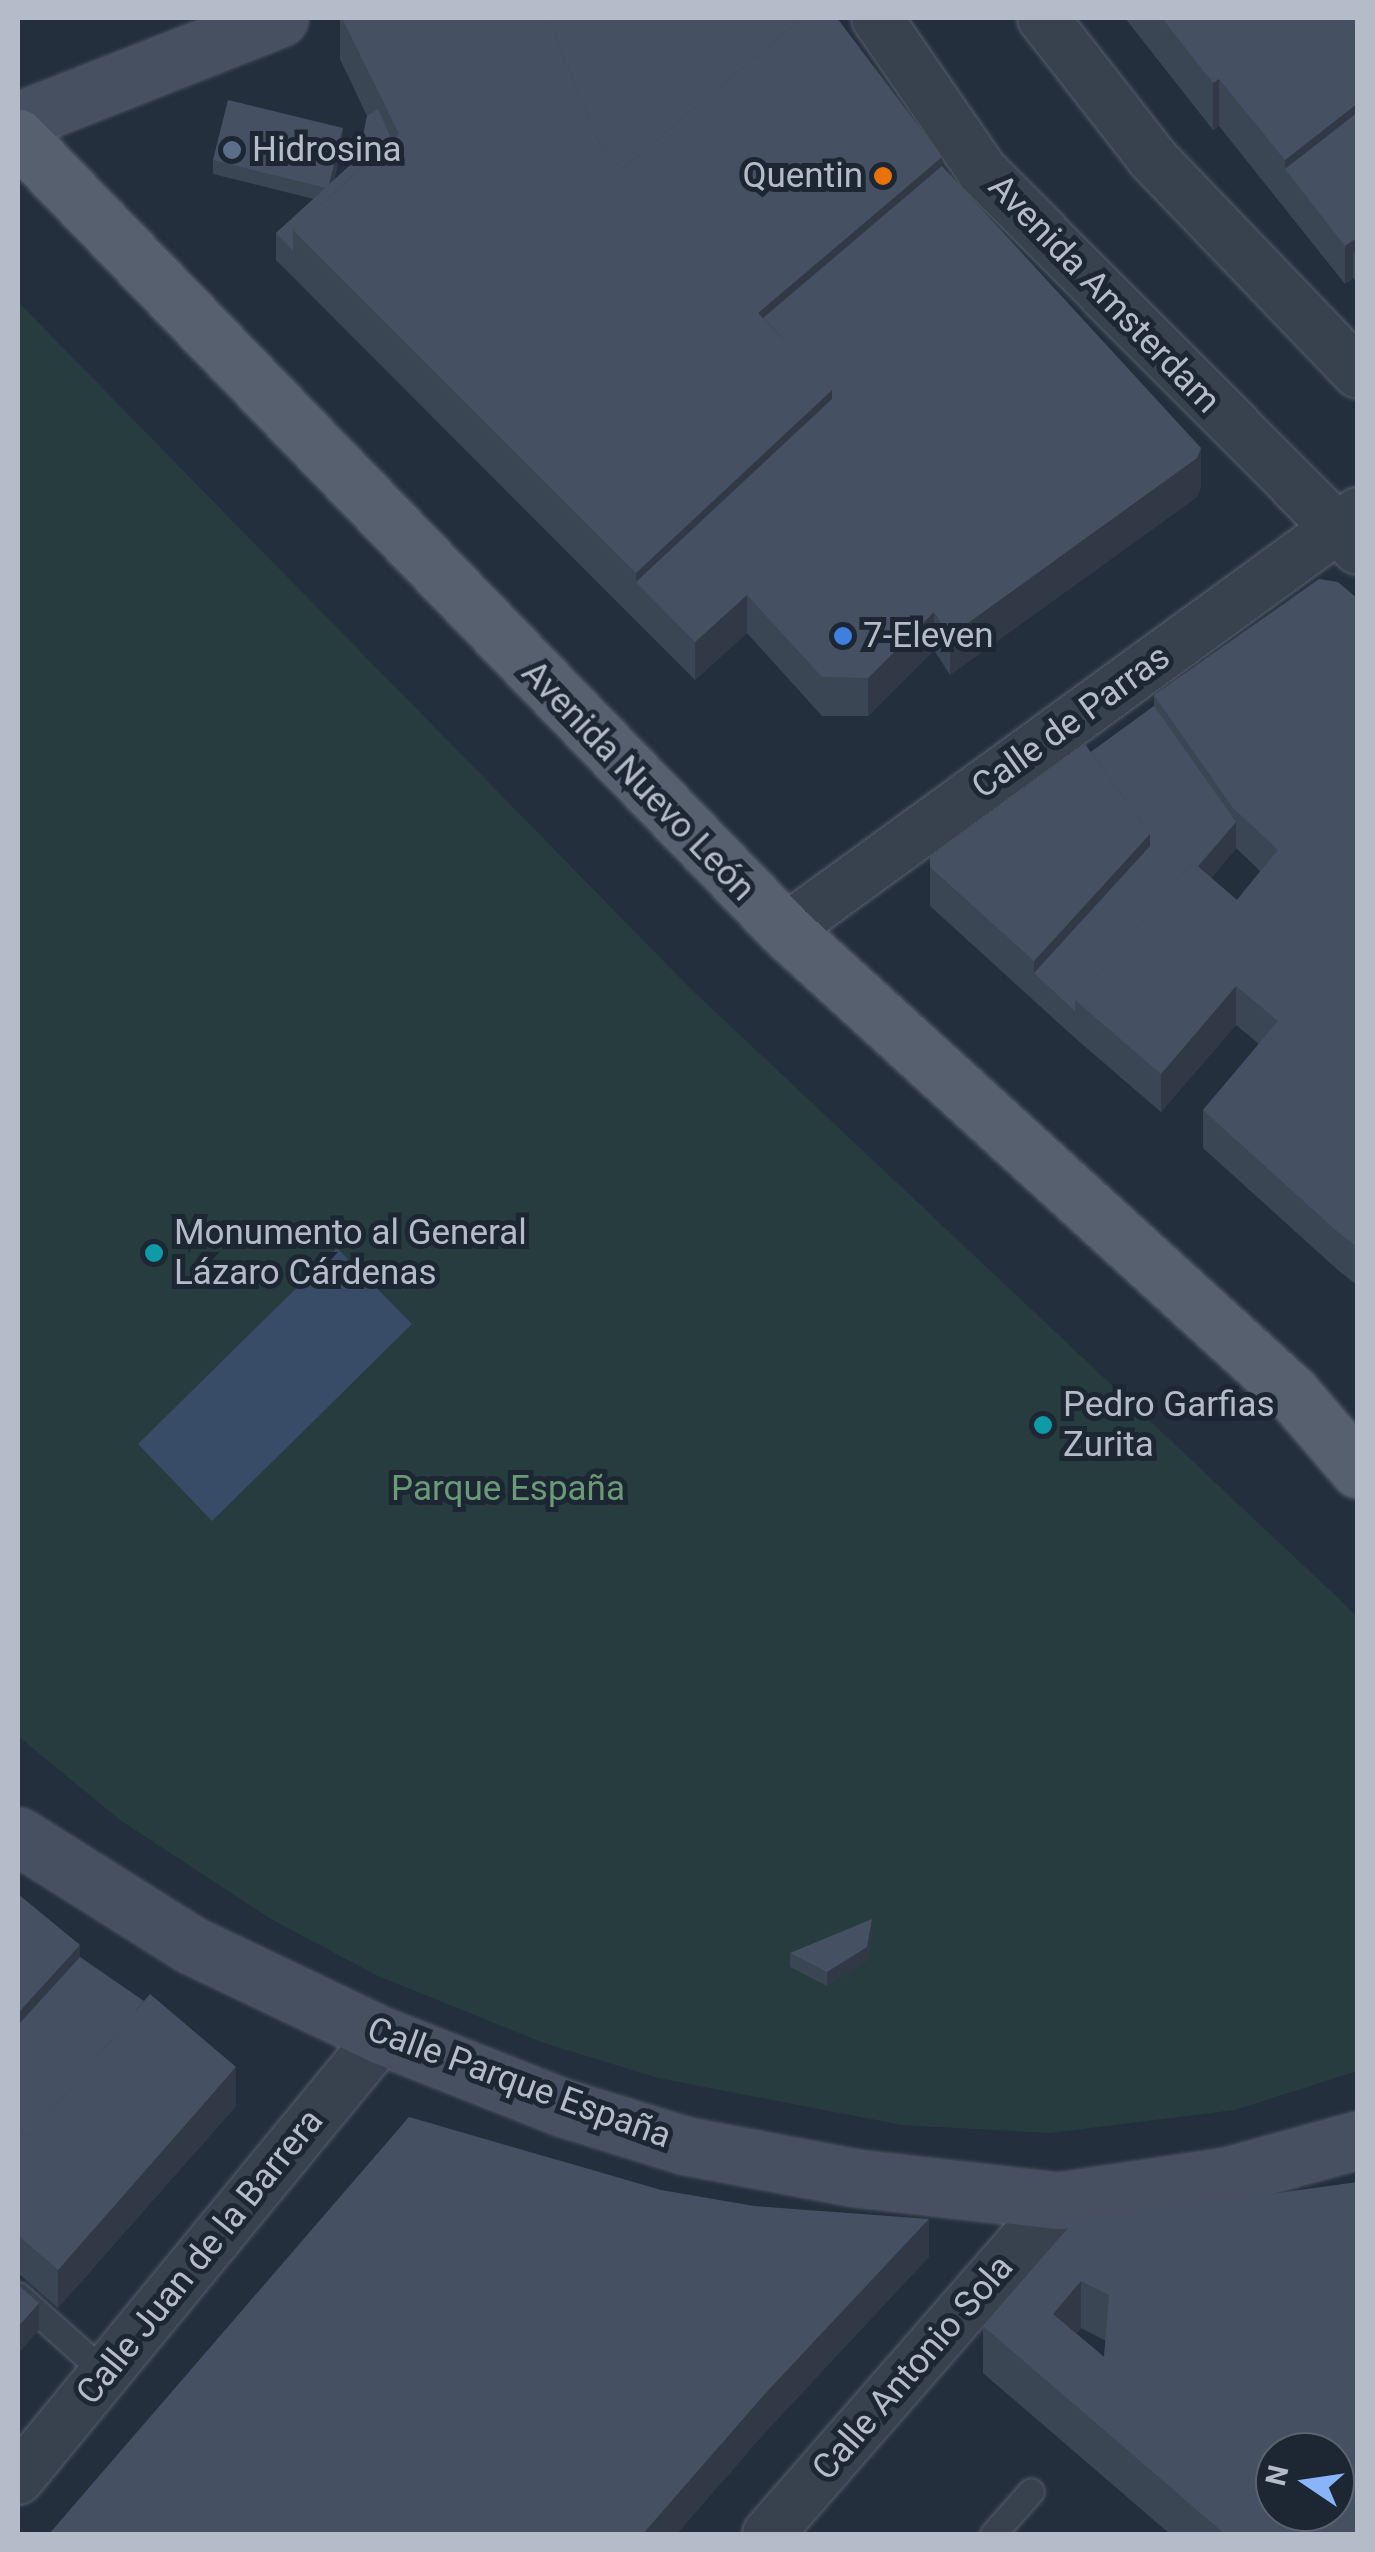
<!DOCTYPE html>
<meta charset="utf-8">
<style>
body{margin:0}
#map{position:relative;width:1375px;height:2552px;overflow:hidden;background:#242f3e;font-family:Roboto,sans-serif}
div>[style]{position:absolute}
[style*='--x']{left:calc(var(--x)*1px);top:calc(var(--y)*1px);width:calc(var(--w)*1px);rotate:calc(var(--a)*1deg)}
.green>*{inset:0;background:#263c3f}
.water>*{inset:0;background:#394c67}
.roads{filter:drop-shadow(0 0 2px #565f6c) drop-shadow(0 0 2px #565f6c)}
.lane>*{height:25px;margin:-12.5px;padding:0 12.5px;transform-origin:12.5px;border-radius:12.5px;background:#38414e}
.street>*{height:50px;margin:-25px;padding:0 25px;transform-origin:25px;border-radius:25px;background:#38414e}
.secondary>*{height:55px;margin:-27.5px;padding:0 27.5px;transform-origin:27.5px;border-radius:27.5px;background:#465061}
.primary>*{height:55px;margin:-27.5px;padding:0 27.5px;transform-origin:27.5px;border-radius:27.5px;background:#56606e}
.wall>*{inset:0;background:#3b4654}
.shaded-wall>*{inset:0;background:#303945}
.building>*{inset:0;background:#455162}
.dots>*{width:28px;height:28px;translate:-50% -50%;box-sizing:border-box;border:5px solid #1d2633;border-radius:50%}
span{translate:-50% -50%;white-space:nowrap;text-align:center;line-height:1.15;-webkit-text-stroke:10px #1d2633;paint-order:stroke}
.poi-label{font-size:35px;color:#b4bcc9}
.left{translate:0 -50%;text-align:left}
.right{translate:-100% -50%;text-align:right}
.street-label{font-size:35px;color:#b4bcc9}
.park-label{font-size:35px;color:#6b9a76}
.frame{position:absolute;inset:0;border:20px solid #b4bcc9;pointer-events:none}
.north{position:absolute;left:1255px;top:2432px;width:100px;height:100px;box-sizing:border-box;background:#1d2633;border:2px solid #59626f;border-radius:50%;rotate:283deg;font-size:28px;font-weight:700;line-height:40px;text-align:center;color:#b4bcc9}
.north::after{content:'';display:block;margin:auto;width:35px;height:45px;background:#8ab4f8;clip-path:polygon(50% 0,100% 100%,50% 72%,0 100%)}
</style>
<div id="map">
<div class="green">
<div style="clip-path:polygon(18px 302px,690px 988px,1357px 1616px,1357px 2071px,1235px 2110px,1050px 2133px,902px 2125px,658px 2078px,544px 2043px,378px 1976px,271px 1919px,120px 1820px,18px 1736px)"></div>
</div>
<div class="water">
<div style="clip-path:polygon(337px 1248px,412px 1324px,212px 1521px,138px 1444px)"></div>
</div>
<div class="roads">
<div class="lane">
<div style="--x:18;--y:2295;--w:117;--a:41.9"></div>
<div style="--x:993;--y:2534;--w:57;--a:-48.5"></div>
</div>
<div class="street">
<div style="--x:877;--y:18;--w:186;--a:55.5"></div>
<div style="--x:982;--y:171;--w:533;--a:45.15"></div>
<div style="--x:1043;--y:18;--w:179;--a:52"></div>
<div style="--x:1153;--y:159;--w:296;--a:46.2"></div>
<div style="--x:785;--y:930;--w:709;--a:-36.05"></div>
<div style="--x:18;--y:2479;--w:573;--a:-50.59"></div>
<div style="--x:768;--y:2534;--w:442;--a:-48.9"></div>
</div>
<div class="secondary">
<div style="--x:18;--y:121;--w:281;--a:-21.5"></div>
<div style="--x:18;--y:1836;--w:204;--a:32.2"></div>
<div style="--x:191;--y:1945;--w:212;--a:25.5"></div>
<div style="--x:382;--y:2036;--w:196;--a:21.6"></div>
<div style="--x:564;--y:2108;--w:129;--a:17.2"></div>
<div style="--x:687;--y:2146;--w:172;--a:10.7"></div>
<div style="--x:856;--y:2178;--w:204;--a:6.5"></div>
<div style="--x:1059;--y:2201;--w:170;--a:-8.5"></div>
<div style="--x:1227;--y:2176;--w:136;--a:-15.4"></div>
</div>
<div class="primary">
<div style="--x:18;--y:137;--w:1103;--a:45.95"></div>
<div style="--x:785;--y:930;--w:685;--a:42.4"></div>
<div style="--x:1291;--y:1392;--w:103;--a:49.3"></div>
</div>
</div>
<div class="wall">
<div style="clip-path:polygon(340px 18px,837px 18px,942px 166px,1201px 487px,1197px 497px,950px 675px,934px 650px,868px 716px,822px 716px,747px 633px,695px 680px,276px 260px,276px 233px,314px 199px,213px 174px,213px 160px,343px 142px,334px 180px,359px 157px,367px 116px,340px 59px)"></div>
<div style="clip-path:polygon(1125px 18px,1358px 18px,1358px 283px,1353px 278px,1345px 284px,1219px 126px,1213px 130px)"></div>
<div style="clip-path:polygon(evenodd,1358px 599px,1358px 1286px,1339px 1271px,1203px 1148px,1203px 1110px,1259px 1044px,1236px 1025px,1161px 1112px,1075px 1038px,930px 906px,930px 857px,1091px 752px,1154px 706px,1154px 695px,1358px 599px,1236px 848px,1260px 871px,1237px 900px,1211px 878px,1236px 848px)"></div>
<div style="clip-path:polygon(18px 1894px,80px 1957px,236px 2106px,58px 2308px,18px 2273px)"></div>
<div style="clip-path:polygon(872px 1933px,867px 1961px,827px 1986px,790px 1967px,790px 1953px)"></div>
<div style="clip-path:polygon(evenodd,1074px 2221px,1358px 2534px,1170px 2534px,983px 2373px,983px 2326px,1074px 2221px,1081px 2328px,1106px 2341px,1104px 2357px,1076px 2333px,1081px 2328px)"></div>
</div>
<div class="shaded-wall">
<div style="clip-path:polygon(1219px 79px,1219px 126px,1213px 130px,1213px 83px)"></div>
<div style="clip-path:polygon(1358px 103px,1358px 150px,1285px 169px,1285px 160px)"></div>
<div style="clip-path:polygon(343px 128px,343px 142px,328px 202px,328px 188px)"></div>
<div style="clip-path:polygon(942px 157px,942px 204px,778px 343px,758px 313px)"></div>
<div style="clip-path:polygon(1358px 237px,1358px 256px,1353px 251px,1353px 278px,1345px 284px,1345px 246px)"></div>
<div style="clip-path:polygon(832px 390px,832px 437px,636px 582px,636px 573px)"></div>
<div style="clip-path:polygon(1201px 448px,1201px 487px,1197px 497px,950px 675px,950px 636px)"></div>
<div style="clip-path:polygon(747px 595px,747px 633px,695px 680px,695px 642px)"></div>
<div style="clip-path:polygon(934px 612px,934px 650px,868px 716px,868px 678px)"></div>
<div style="clip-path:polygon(1236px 822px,1236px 849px,1094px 1016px,1081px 1005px)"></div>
<div style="clip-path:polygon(1150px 834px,1150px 873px,1034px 973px,1034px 961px)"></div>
<div style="clip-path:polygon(1236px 986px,1236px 1025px,1161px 1112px,1161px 1074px)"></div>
<div style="clip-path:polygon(872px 1919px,872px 1933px,867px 1961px,827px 1986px,827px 1972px)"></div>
<div style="clip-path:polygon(80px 1945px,80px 1984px,18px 2052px,18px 2013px)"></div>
<div style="clip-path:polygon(236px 2067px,236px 2106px,58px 2308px,58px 2270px)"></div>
<div style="clip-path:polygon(929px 2219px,929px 2257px,764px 2434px,677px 2534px,643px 2534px,764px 2395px)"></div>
<div style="clip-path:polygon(1081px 2281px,1081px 2328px,1053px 2362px,1053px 2314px)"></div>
<div style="clip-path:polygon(39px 2303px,39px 2330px,18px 2354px,18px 2327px)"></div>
</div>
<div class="building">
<div style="clip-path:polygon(342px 18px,548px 18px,600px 145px,622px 169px,802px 18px,837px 18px,942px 157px,758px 313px,832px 390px,636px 573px,293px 230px,399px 134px)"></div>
<div style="clip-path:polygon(548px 18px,802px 18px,622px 169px,600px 145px)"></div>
<div style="clip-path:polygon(1162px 18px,1358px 18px,1358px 103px,1285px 160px,1219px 79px,1213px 83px)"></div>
<div style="clip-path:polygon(228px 100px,343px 128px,329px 184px,326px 188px,213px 160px)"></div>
<div style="clip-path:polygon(378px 109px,392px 140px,293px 230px,293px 251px,276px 233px,359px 157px,367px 116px)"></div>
<div style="clip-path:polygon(1358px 112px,1358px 237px,1345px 246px,1285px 169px)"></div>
<div style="clip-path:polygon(942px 166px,1201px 448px,1197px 458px,950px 636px,934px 612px,868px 678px,822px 677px,747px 595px,695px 642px,636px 582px,832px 399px,832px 390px,763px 318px)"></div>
<div style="clip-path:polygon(1319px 579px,1338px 582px,1358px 599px,1358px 1248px,1339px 1233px,1203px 1110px,1278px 1021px,1236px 986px,1161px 1074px,1075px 1000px,1193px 862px,1237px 900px,1278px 850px,1233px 808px,1154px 695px)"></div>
<div style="clip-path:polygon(1154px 706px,1236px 822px,1198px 866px,1193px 862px,1075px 1000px,1075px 1011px,1034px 973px,1150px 846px,1150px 834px,1091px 752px)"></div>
<div style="clip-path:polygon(1085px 744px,1150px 834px,1034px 961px,930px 867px,930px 857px)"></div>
<div style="clip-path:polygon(18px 1894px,80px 1945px,18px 2013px)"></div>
<div style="clip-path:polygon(872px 1919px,867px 1947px,827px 1972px,790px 1953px)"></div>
<div style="clip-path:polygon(80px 1957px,144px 2001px,28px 2138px,18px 2129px,18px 2025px)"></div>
<div style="clip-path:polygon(150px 1994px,236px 2067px,58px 2270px,18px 2235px,18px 2129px,28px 2138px)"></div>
<div style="clip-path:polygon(409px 2117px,661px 2190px,754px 2206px,929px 2219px,764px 2395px,643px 2534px,49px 2534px)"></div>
<div style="clip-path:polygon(evenodd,1358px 2182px,1358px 2534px,1225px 2534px,983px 2326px,1074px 2221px,1358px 2182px,1081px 2281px,1109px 2295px,1104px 2357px,1053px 2314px,1081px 2281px,1358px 2182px,1275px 2452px,1335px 2452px,1335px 2512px,1275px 2512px,1275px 2452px)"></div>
<div style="clip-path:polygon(18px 2285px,39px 2303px,18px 2327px)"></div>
</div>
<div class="dots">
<div style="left:232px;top:150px;background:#5c6f8a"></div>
<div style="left:883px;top:176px;background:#e8710a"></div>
<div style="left:843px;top:636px;background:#3f7fe0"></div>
<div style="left:154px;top:1253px;background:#0f9aa8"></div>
<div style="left:1043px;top:1425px;background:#0f9aa8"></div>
</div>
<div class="poi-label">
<span class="left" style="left:252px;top:150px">Hidrosina</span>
<span class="right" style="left:863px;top:176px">Quentin</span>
<span class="left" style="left:863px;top:636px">7-Eleven</span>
<span class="left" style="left:174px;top:1253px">Monumento al General<br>Lázaro Cárdenas</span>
<span class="left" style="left:1063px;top:1425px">Pedro Garfias<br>Zurita</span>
</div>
<div class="street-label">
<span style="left:1104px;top:294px;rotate:46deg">Avenida Amsterdam</span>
<span style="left:1071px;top:722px;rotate:-36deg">Calle de Parras</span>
<span style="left:638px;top:781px;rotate:46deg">Avenida Nuevo León</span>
<span style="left:519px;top:2083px;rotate:20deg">Calle Parque España</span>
<span style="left:200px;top:2257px;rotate:-51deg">Calle Juan de la Barrera</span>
<span style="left:913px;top:2368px;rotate:-49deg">Calle Antonio Sola</span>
</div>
<div class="park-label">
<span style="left:508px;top:1489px">Parque España</span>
</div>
<div class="frame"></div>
<div class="north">N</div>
</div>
